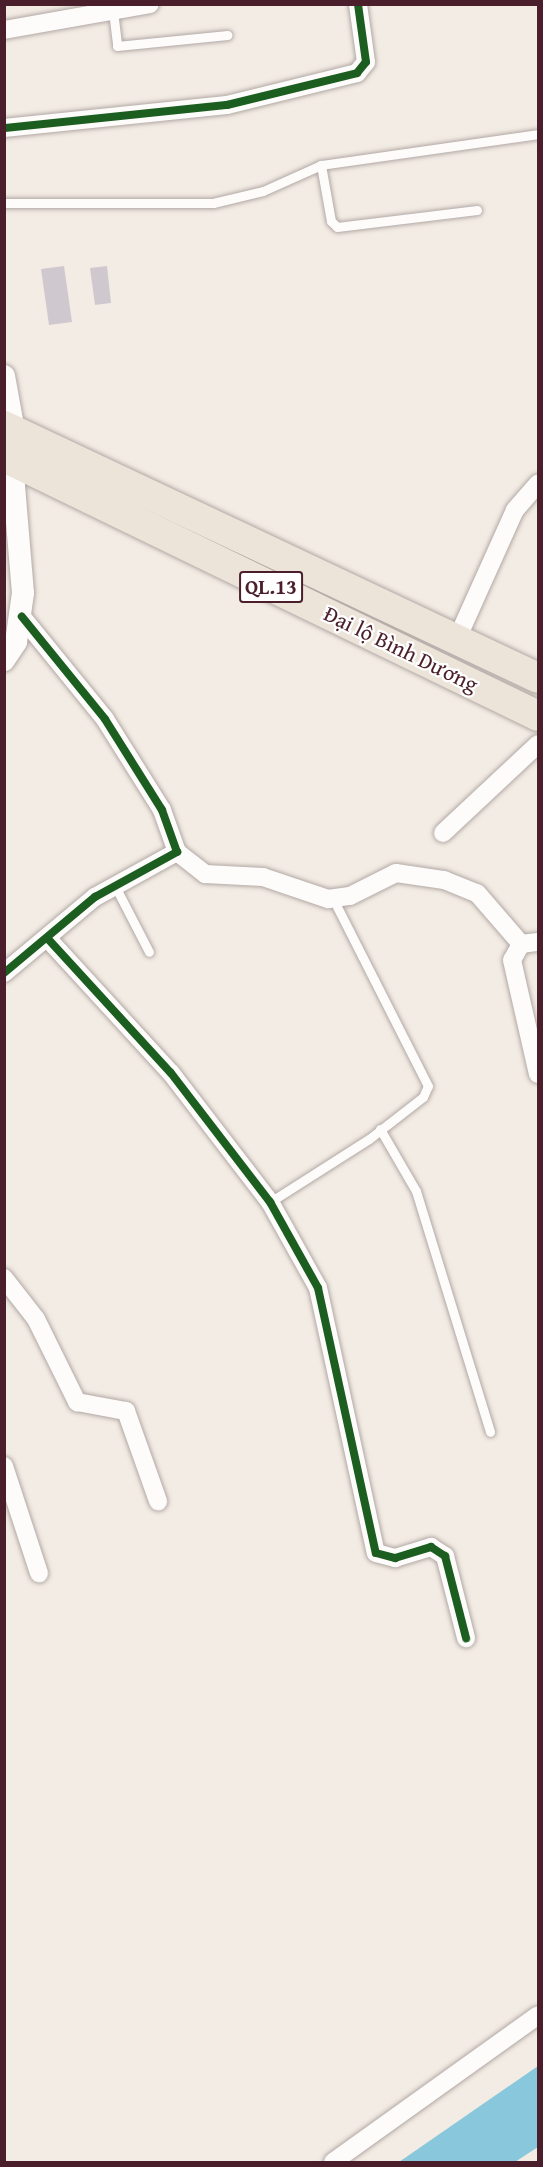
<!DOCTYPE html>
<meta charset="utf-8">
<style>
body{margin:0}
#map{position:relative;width:543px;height:2167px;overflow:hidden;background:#f3ece4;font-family:"Gentium Book Plus",serif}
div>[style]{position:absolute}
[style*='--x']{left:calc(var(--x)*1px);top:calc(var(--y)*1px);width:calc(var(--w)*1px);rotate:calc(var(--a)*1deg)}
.water>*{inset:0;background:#89c8dc}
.building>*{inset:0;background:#cfc9cf}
.roads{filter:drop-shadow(0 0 2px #b2a8a5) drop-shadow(0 0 2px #b2a8a5)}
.service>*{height:9px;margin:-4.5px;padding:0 4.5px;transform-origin:4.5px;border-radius:4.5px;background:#fdfcfb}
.minor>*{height:18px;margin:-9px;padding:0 9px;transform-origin:9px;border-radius:9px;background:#fdfcfb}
.tertiary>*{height:22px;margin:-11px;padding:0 11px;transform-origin:11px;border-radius:11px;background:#fdfcfb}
.trunk>*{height:30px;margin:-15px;padding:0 15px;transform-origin:15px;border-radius:15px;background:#ece4d9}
.cycleway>*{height:8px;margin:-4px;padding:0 4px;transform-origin:4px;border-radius:4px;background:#1b5e20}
span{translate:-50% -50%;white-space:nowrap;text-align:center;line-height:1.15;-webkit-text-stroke:4.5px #fff;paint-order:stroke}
.shield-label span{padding:2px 4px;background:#fff;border:2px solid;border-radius:4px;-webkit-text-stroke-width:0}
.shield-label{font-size:21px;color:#4a1f2b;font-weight:700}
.street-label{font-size:22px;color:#4a1f2b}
.frame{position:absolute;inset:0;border:6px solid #4a1f2b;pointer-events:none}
</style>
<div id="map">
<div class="water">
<div style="clip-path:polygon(538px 2066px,538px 2147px,515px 2162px,399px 2162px)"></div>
</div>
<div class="building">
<div style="clip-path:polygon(64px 266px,72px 322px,49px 325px,41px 269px)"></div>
<div style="clip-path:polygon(107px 266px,111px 303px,95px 305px,90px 268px)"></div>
</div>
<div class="roads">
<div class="service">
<div style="--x:113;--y:11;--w:35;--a:83"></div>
<div style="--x:117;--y:46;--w:111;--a:-5.7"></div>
<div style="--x:321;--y:165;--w:57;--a:79.9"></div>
<div style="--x:331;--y:221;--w:8;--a:45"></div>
<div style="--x:337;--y:227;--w:141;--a:-6.9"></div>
<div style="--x:4;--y:203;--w:209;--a:0"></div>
<div style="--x:213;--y:203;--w:51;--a:-13.5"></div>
<div style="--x:263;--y:191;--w:64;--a:-24.1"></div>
<div style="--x:321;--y:165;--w:219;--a:-8.1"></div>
<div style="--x:115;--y:886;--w:74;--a:62.7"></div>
<div style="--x:380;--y:1129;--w:72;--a:59.9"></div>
<div style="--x:416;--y:1191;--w:252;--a:72.9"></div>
<div style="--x:270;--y:1202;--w:117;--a:-32.5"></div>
<div style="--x:369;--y:1139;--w:68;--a:-37.9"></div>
<div style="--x:423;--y:1097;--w:12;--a:-66"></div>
<div style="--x:428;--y:1086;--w:210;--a:-116.9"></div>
</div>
<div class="minor">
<div style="--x:4;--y:30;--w:148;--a:-10.1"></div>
<div style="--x:4;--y:128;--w:224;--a:-5.9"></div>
<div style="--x:227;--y:105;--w:134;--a:-13.8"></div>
<div style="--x:357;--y:73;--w:14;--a:-51"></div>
<div style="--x:366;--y:62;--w:59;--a:-97.9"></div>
<div style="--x:457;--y:639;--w:141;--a:-65.8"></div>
<div style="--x:515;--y:510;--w:35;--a:-49"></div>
<div style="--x:443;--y:833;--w:130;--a:-43.1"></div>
<div style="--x:177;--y:852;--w:36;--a:38"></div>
<div style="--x:205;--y:874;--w:58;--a:3"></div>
<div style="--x:263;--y:877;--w:69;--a:18.7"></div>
<div style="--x:328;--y:899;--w:22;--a:-8"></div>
<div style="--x:350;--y:896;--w:51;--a:-26.6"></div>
<div style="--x:396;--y:873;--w:49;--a:8.3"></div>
<div style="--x:444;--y:880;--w:35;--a:22"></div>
<div style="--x:477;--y:893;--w:67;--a:49.2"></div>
<div style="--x:521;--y:944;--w:17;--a:-7"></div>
<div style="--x:49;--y:940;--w:180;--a:47.5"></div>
<div style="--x:171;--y:1073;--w:163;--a:52.5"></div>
<div style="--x:270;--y:1202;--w:98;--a:60.8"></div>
<div style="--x:318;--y:1288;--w:271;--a:77.7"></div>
<div style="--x:376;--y:1553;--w:20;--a:15"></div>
<div style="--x:395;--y:1558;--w:38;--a:-17"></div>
<div style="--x:431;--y:1547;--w:17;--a:33"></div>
<div style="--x:445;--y:1556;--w:85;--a:75.6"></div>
<div style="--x:521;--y:944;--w:18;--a:119"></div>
<div style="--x:512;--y:960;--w:117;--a:77.2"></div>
<div style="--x:4;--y:973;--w:119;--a:-39.9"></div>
<div style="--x:95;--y:897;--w:94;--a:-28.8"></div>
<div style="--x:177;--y:852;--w:45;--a:-109.7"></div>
<div style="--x:162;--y:810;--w:107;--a:-122.1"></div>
<div style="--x:105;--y:719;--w:132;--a:-129.1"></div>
<div style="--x:4;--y:1278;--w:52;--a:52"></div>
<div style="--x:36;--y:1319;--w:93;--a:63.7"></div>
<div style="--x:77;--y:1402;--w:50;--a:10.4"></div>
<div style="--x:126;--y:1411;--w:96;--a:70.4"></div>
<div style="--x:4;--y:1466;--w:113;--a:71.9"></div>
<div style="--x:333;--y:2162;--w:252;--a:-35.6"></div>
</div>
<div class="tertiary">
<div style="--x:4;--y:376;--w:56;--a:79.7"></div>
<div style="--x:4;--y:471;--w:18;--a:56"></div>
<div style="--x:14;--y:486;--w:107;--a:85.2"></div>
<div style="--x:23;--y:593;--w:49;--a:98.1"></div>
<div style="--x:16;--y:642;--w:22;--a:124"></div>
</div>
<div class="trunk">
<div style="--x:4;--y:426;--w:590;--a:25.26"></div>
<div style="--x:4;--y:457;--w:593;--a:25.87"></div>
</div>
</div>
<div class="cycleway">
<div style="--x:4;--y:128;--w:224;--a:-5.9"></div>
<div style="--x:227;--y:105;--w:134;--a:-13.8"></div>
<div style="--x:357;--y:73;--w:14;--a:-51"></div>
<div style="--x:366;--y:62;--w:59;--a:-97.9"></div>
<div style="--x:49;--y:940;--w:180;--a:47.5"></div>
<div style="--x:171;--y:1073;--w:163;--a:52.5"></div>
<div style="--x:270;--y:1202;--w:98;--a:60.8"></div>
<div style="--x:318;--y:1288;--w:271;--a:77.7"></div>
<div style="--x:376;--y:1553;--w:20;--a:15"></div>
<div style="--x:395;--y:1558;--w:38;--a:-17"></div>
<div style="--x:431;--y:1547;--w:17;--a:33"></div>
<div style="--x:445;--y:1556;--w:85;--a:75.6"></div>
<div style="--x:4;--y:973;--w:119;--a:-39.9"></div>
<div style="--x:95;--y:897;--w:94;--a:-28.8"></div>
<div style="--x:177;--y:852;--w:45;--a:-109.7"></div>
<div style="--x:162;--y:810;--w:107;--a:-122.1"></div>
<div style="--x:105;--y:719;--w:132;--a:-129.1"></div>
</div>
<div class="shield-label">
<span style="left:271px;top:587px">QL.13</span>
</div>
<div class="street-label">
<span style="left:401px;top:649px;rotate:26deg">Đại lộ Bình Dương</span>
</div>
<div class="frame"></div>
</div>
